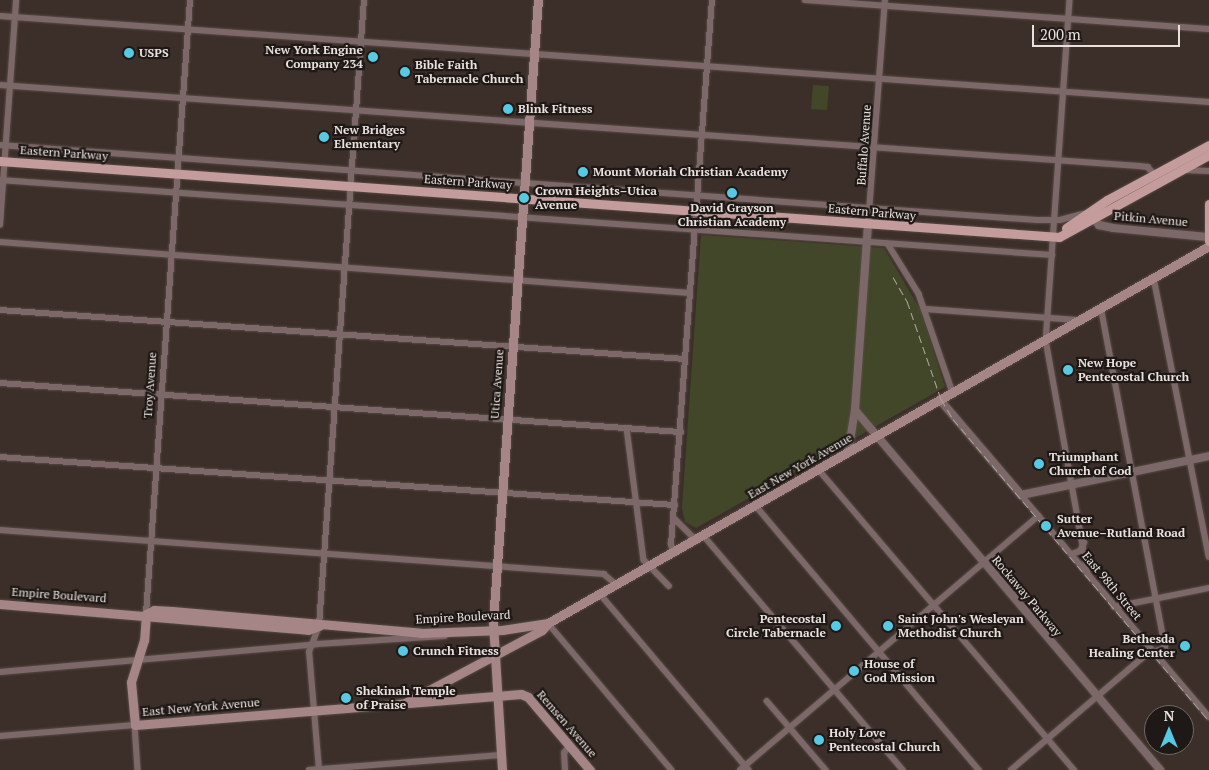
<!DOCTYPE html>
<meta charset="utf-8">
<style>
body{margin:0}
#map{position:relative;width:1209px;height:770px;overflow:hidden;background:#3c2f29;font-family:"PT Serif",serif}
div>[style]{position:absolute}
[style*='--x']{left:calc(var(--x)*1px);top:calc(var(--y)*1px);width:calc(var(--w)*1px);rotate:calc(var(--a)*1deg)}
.green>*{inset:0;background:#424729}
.roads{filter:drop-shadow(0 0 1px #584b46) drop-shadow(0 0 1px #584b46)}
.minor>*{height:5.5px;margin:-2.75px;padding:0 2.75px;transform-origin:2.75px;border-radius:2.75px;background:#7c6868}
.tertiary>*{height:8px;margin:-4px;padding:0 4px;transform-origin:4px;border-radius:4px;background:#7c6868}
.secondary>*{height:9px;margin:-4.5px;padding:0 4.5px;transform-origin:4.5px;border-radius:4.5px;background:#a68586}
.primary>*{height:9px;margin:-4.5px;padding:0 4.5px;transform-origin:4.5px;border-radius:4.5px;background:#c59c9c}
.rail>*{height:1px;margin-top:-0.5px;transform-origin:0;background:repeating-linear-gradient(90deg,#aca39e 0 8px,transparent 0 12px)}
.dots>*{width:14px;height:14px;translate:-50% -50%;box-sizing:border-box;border:2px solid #1e1916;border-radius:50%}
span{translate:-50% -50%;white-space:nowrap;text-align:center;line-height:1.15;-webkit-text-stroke:4.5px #1e1916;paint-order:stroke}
.poi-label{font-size:12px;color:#e9e1dd;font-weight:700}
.right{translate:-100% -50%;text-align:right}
.left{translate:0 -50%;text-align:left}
.street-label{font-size:12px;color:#e9e1dd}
.north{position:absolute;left:1144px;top:705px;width:50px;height:50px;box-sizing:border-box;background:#1e1916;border:1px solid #6f6966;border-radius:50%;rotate:0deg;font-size:14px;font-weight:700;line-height:20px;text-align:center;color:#e9e1dd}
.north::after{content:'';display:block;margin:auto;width:18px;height:22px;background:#58c9e3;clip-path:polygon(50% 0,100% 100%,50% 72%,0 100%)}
.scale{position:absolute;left:1032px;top:25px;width:148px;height:22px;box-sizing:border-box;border:2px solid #e9e1dd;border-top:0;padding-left:6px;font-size:15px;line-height:18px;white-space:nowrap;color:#e9e1dd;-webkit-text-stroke:4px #1e1916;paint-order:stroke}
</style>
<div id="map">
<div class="green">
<div style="clip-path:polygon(813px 85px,829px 86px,827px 110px,811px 109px)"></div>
<div style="clip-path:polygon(701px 235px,884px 248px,920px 309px,945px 387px,696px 528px,685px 522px,682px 508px)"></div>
</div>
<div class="roads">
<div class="minor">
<div style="--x:805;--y:0;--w:405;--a:4.1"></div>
<div style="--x:1070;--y:0;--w:341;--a:94"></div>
<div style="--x:1046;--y:340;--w:238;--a:79.8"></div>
<div style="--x:0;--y:16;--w:1212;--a:4.07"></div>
<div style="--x:0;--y:85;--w:1142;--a:4.07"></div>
<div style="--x:1139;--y:166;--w:9;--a:6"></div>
<div style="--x:1148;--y:167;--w:9;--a:49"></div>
<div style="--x:0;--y:145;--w:1040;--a:4.14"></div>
<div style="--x:1037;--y:220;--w:23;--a:0"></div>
<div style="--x:1060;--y:220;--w:24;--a:-15"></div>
<div style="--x:1184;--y:170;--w:25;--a:2"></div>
<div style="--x:0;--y:180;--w:1055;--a:4.08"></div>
<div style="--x:0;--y:225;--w:226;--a:-85.9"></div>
<div style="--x:868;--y:225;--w:226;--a:-85.7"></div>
<div style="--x:0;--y:242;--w:692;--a:4.23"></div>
<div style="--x:888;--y:244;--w:59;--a:58.2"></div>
<div style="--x:919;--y:294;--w:105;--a:71"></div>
<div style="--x:1154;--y:278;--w:284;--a:78.8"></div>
<div style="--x:925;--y:309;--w:153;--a:4.1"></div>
<div style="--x:0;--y:310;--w:687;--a:4.09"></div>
<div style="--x:0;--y:383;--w:683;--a:4.12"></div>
<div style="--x:627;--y:428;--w:133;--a:82.7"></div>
<div style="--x:644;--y:560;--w:36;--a:46"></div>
<div style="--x:0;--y:457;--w:677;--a:4.07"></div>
<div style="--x:819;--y:470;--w:394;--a:49.6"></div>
<div style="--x:1021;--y:495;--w:291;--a:49.7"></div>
<div style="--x:756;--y:506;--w:346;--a:49.8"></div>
<div style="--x:675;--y:519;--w:30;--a:45"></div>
<div style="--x:0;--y:530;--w:606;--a:4.17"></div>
<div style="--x:604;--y:574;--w:17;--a:40"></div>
<div style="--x:704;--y:536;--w:307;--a:49.6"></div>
<div style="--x:674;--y:553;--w:9;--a:-111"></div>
<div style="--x:671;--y:545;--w:547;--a:-85.7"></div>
<div style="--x:1072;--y:554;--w:9;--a:-21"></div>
<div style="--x:1080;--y:551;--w:9;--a:-63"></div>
<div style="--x:601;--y:595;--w:229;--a:49.8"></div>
<div style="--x:1114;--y:607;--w:97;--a:-11.3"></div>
<div style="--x:146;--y:614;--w:616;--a:-85.9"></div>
<div style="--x:548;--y:623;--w:192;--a:49.9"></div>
<div style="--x:0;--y:672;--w:318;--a:-5"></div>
<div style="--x:317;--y:644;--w:128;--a:-3.6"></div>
<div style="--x:767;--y:701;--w:91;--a:49.5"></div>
<div style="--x:0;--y:736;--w:135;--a:-4.7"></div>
<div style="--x:135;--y:725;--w:45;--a:86.2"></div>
<div style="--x:309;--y:770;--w:192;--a:-4.5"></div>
<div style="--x:319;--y:770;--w:118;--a:-94.8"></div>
<div style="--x:309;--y:652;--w:28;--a:-69"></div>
<div style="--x:319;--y:626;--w:628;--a:-85.89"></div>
<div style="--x:565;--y:770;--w:17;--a:-93"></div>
<div style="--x:564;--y:753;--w:9;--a:-54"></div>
<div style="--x:740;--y:770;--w:392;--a:-40.4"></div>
<div style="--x:1011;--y:770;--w:179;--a:-40.5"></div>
<div style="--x:1147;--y:654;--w:19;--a:-18"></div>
<div style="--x:1165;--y:648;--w:346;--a:-100.7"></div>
</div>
<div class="tertiary">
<div style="--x:1094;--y:219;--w:8;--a:50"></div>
<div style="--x:1099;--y:225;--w:14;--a:12"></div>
<div style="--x:1113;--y:228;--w:96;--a:5.4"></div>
<div style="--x:940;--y:400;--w:125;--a:49.5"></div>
<div style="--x:1021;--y:495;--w:192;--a:-11.7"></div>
<div style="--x:855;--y:410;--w:472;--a:49.7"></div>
<div style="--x:848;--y:453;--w:44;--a:-80.8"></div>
<div style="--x:855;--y:410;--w:185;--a:-86"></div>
</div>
<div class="secondary">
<div style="--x:0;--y:604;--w:309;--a:4.8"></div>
<div style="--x:308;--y:630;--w:12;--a:-20"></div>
<div style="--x:146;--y:614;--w:26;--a:94"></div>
<div style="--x:144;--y:640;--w:44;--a:107.2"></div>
<div style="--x:131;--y:682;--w:43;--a:84.7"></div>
<div style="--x:135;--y:725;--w:387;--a:-4.6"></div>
<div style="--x:521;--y:694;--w:8;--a:23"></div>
<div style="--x:528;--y:697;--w:96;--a:49.7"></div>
<div style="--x:146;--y:614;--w:9;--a:-27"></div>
<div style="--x:154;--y:610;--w:18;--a:3"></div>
<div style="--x:172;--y:611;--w:250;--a:5"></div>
<div style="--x:421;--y:633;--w:81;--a:-2.1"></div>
<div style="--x:502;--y:630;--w:47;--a:-8.7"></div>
<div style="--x:403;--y:704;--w:157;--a:-28"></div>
<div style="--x:542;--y:630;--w:9;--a:-49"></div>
<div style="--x:548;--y:623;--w:761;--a:-29.7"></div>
<div style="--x:502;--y:770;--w:149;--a:-93.5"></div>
<div style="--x:493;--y:621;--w:623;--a:-85.86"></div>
</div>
<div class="primary">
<div style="--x:0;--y:161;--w:1062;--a:4.1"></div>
<div style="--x:1059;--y:237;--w:171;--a:-28.7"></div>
<div style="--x:1209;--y:204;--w:37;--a:90"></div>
<div style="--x:1066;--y:228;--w:50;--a:-34.3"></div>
<div style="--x:1107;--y:200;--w:116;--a:-28.3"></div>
</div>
</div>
<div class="rail">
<div style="--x:893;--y:277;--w:28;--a:60"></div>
<div style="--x:907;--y:301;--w:104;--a:70.9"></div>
<div style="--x:941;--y:399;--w:23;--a:59"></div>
<div style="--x:953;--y:419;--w:396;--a:49.7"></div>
</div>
<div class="dots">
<div style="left:129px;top:53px;background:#58c9e3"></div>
<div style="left:373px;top:57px;background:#58c9e3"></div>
<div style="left:405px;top:72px;background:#58c9e3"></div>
<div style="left:508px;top:109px;background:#58c9e3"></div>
<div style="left:324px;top:137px;background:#58c9e3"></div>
<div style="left:583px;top:172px;background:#58c9e3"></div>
<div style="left:732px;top:193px;background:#58c9e3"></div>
<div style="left:524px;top:198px;background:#58c9e3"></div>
<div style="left:1068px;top:370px;background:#58c9e3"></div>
<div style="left:1039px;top:464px;background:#58c9e3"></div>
<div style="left:1046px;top:526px;background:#58c9e3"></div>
<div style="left:836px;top:626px;background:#58c9e3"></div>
<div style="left:888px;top:626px;background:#58c9e3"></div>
<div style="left:1185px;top:646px;background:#58c9e3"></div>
<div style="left:403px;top:651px;background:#58c9e3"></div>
<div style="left:854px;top:671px;background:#58c9e3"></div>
<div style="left:346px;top:698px;background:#58c9e3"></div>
<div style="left:819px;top:740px;background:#58c9e3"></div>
</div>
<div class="poi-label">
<span class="right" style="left:363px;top:57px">New York Engine<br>Company 234</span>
<span class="left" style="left:139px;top:53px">USPS</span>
<span class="left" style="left:415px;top:72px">Bible Faith<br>Tabernacle Church</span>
<span class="left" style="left:518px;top:109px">Blink Fitness</span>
<span class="left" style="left:334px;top:137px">New Bridges<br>Elementary</span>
<span class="left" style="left:593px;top:172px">Mount Moriah Christian Academy</span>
<span class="left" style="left:535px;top:198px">Crown Heights–Utica<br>Avenue</span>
<span style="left:732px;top:215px">David Grayson<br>Christian Academy</span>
<span class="left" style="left:1078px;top:370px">New Hope<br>Pentecostal Church</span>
<span class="left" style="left:1049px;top:464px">Triumphant<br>Church of God</span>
<span class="left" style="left:1057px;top:526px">Sutter<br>Avenue–Rutland Road</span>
<span class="right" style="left:826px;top:626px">Pentecostal<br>Circle Tabernacle</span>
<span class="left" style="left:898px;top:626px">Saint John's Wesleyan<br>Methodist Church</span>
<span class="right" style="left:1175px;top:646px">Bethesda<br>Healing Center</span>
<span class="left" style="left:413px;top:651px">Crunch Fitness</span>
<span class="left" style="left:864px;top:671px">House of<br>God Mission</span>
<span class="left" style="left:356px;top:698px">Shekinah Temple<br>of Praise</span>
<span class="left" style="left:829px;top:740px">Holy Love<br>Pentecostal Church</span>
</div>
<div class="street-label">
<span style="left:864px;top:145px;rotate:-86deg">Buffalo Avenue</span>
<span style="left:64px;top:153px;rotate:4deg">Eastern Parkway</span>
<span style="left:468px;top:182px;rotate:4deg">Eastern Parkway</span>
<span style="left:872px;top:212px;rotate:5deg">Eastern Parkway</span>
<span style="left:1151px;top:219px;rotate:5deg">Pitkin Avenue</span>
<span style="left:497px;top:384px;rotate:-86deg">Utica Avenue</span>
<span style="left:150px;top:385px;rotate:-86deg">Troy Avenue</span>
<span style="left:800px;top:466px;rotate:-30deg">East New York Avenue</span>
<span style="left:1112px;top:586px;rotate:50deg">East 98th Street</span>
<span style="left:59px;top:595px;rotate:4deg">Empire Boulevard</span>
<span style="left:1027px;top:596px;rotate:50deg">Rockaway Parkway</span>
<span style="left:463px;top:617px;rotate:-3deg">Empire Boulevard</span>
<span style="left:201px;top:707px;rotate:-5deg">East New York Avenue</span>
<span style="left:567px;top:724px;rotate:49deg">Remsen Avenue</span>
</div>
<div class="north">N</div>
<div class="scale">200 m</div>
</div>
